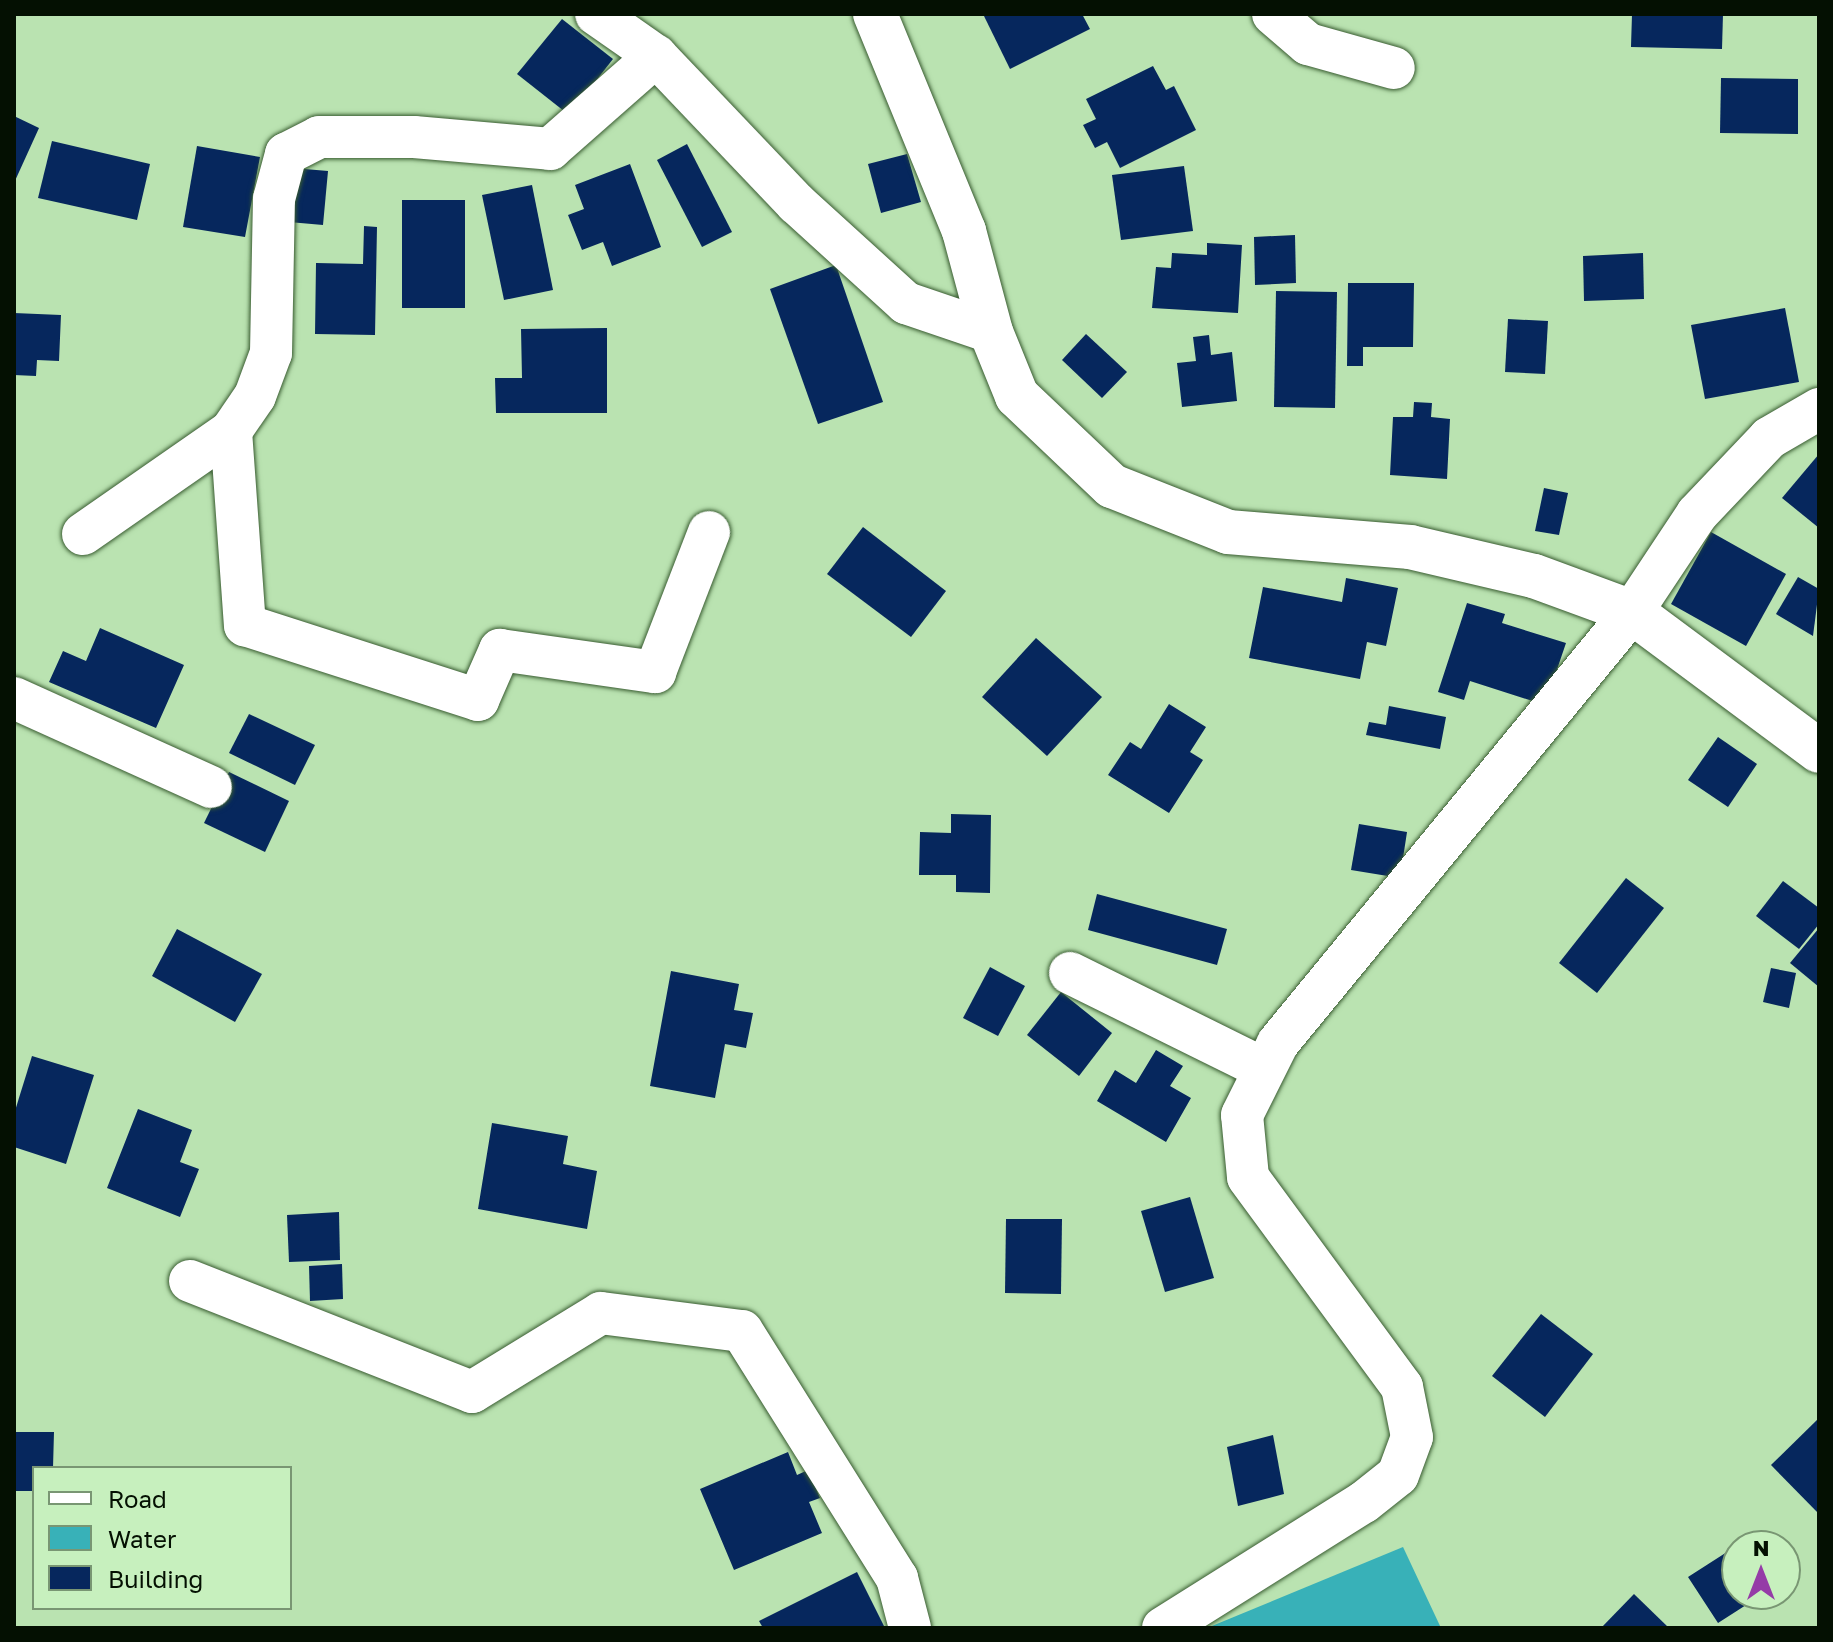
<!DOCTYPE html>
<style>
body{margin:0}
#map{position:relative;width:1833px;height:1642px;overflow:hidden;background:#bae3b1;font-family:"Golos Text",sans-serif}
div>[style]{position:absolute}
[style*='--x']{left:calc(var(--x)*1px);top:calc(var(--y)*1px);width:calc(var(--w)*1px);rotate:calc(var(--a)*1deg)}
.water>*{inset:0;background:#38b1b8}
.building>*{inset:0;background:#06275d}
.roads{filter:drop-shadow(0 0 2px #395c31) drop-shadow(0 0 2px #395c31)}
.minor>*{height:42px;margin:-21px;padding:0 21px;transform-origin:21px;border-radius:21px;background:#fff}
.secondary>*{height:44px;margin:-22px;padding:0 22px;transform-origin:22px;border-radius:22px;background:#fff}
span{translate:-50% -50%;white-space:nowrap;text-align:center;line-height:1.15;-webkit-text-stroke:8px #c7f0be;paint-order:stroke}
.frame{position:absolute;inset:0;border:16px solid #041002;pointer-events:none}
.legend{position:absolute;left:32px;top:1466px;width:260px;height:144px;box-sizing:border-box;background:#c7f0be;border:2px solid #799673;margin:0;padding:10px 14px;list-style:none;font-size:24px;color:#041002}
.legend li{display:flex;align-items:center;gap:16px;height:40px}
.legend b{width:40px;border:2px solid #799673}
.north{position:absolute;left:1721px;top:1530px;width:80px;height:80px;box-sizing:border-box;background:#c7f0be;border:2px solid #799673;border-radius:50%;rotate:0deg;font-size:22px;font-weight:700;line-height:32px;text-align:center;color:#041002}
.north::after{content:'';display:block;margin:auto;width:28px;height:36px;background:#953ca7;clip-path:polygon(50% 0,100% 100%,50% 72%,0 100%)}
</style>
<div id="map">
<div class="water">
<div style="clip-path:polygon(1403px 1547px,1441px 1628px,1207px 1628px)"></div>
</div>
<div class="building">
<div style="clip-path:polygon(983px 14px,1082px 14px,1090px 29px,1010px 69px)"></div>
<div style="clip-path:polygon(1632px 14px,1723px 14px,1722px 49px,1631px 47px)"></div>
<div style="clip-path:polygon(562px 19px,613px 59px,569px 115px,517px 74px)"></div>
<div style="clip-path:polygon(1153px 66px,1166px 90px,1174px 86px,1196px 130px,1120px 168px,1107px 142px,1095px 148px,1083px 125px,1096px 119px,1086px 99px)"></div>
<div style="clip-path:polygon(1721px 78px,1798px 79px,1798px 134px,1720px 133px)"></div>
<div style="clip-path:polygon(14px 116px,39px 128px,14px 183px)"></div>
<div style="clip-path:polygon(52px 141px,150px 164px,137px 220px,38px 198px)"></div>
<div style="clip-path:polygon(687px 144px,732px 232px,702px 247px,657px 160px)"></div>
<div style="clip-path:polygon(197px 146px,260px 157px,245px 237px,183px 227px)"></div>
<div style="clip-path:polygon(907px 154px,921px 202px,881px 213px,868px 164px)"></div>
<div style="clip-path:polygon(630px 164px,661px 247px,612px 266px,603px 242px,582px 250px,568px 215px,584px 209px,575px 185px)"></div>
<div style="clip-path:polygon(1184px 166px,1193px 231px,1121px 240px,1112px 175px)"></div>
<div style="clip-path:polygon(293px 168px,328px 171px,323px 225px,289px 222px)"></div>
<div style="clip-path:polygon(532px 185px,553px 290px,504px 300px,482px 195px)"></div>
<div style="clip-path:polygon(402px 200px,465px 200px,465px 308px,402px 308px)"></div>
<div style="clip-path:polygon(364px 226px,377px 227px,375px 335px,315px 334px,316px 263px,363px 264px)"></div>
<div style="clip-path:polygon(1295px 235px,1296px 283px,1255px 285px,1254px 237px)"></div>
<div style="clip-path:polygon(1207px 243px,1242px 245px,1238px 313px,1152px 308px,1156px 267px,1171px 268px,1172px 253px,1207px 255px)"></div>
<div style="clip-path:polygon(1643px 253px,1644px 299px,1584px 301px,1583px 256px)"></div>
<div style="clip-path:polygon(836px 265px,883px 402px,818px 424px,770px 289px)"></div>
<div style="clip-path:polygon(1348px 283px,1414px 283px,1413px 347px,1363px 347px,1363px 366px,1347px 366px)"></div>
<div style="clip-path:polygon(1276px 291px,1337px 292px,1335px 408px,1274px 407px)"></div>
<div style="clip-path:polygon(1785px 308px,1799px 382px,1705px 399px,1691px 325px)"></div>
<div style="clip-path:polygon(14px 313px,61px 315px,59px 361px,37px 360px,36px 376px,14px 375px)"></div>
<div style="clip-path:polygon(1508px 319px,1548px 321px,1545px 374px,1505px 372px)"></div>
<div style="clip-path:polygon(607px 328px,607px 413px,496px 413px,495px 378px,522px 378px,521px 329px)"></div>
<div style="clip-path:polygon(1086px 334px,1127px 372px,1102px 398px,1062px 360px)"></div>
<div style="clip-path:polygon(1209px 335px,1211px 355px,1232px 352px,1237px 401px,1182px 407px,1177px 363px,1196px 361px,1193px 337px)"></div>
<div style="clip-path:polygon(1414px 402px,1432px 403px,1431px 417px,1450px 419px,1447px 479px,1390px 475px,1393px 417px,1413px 417px)"></div>
<div style="clip-path:polygon(1819px 454px,1819px 528px,1782px 498px)"></div>
<div style="clip-path:polygon(1544px 488px,1568px 493px,1559px 535px,1535px 531px)"></div>
<div style="clip-path:polygon(863px 527px,946px 591px,911px 637px,827px 574px)"></div>
<div style="clip-path:polygon(1711px 532px,1786px 574px,1746px 646px,1671px 604px)"></div>
<div style="clip-path:polygon(1798px 577px,1819px 589px,1813px 636px,1776px 614px)"></div>
<div style="clip-path:polygon(1346px 578px,1398px 588px,1386px 646px,1367px 642px,1360px 679px,1249px 658px,1263px 587px,1342px 602px)"></div>
<div style="clip-path:polygon(1467px 603px,1505px 614px,1502px 623px,1566px 643px,1545px 705px,1470px 681px,1464px 700px,1438px 692px)"></div>
<div style="clip-path:polygon(100px 628px,184px 665px,156px 728px,49px 682px,63px 651px,86px 661px)"></div>
<div style="clip-path:polygon(1036px 638px,1102px 697px,1047px 756px,982px 697px)"></div>
<div style="clip-path:polygon(1169px 704px,1206px 727px,1190px 752px,1203px 760px,1169px 813px,1108px 775px,1130px 742px,1141px 749px)"></div>
<div style="clip-path:polygon(1389px 706px,1446px 717px,1440px 749px,1366px 735px,1369px 722px,1386px 725px)"></div>
<div style="clip-path:polygon(249px 714px,315px 745px,295px 785px,229px 753px)"></div>
<div style="clip-path:polygon(1718px 737px,1757px 764px,1728px 807px,1688px 780px)"></div>
<div style="clip-path:polygon(229px 772px,289px 801px,265px 852px,204px 823px)"></div>
<div style="clip-path:polygon(951px 814px,991px 815px,990px 893px,956px 892px,956px 875px,919px 875px,920px 832px,951px 833px)"></div>
<div style="clip-path:polygon(1359px 824px,1407px 832px,1400px 878px,1351px 870px)"></div>
<div style="clip-path:polygon(1626px 878px,1664px 908px,1597px 993px,1559px 963px)"></div>
<div style="clip-path:polygon(1783px 881px,1819px 908px,1819px 924px,1799px 949px,1756px 916px)"></div>
<div style="clip-path:polygon(1097px 894px,1227px 929px,1217px 965px,1088px 930px)"></div>
<div style="clip-path:polygon(1819px 928px,1819px 987px,1790px 963px)"></div>
<div style="clip-path:polygon(177px 929px,262px 974px,235px 1022px,152px 976px)"></div>
<div style="clip-path:polygon(990px 967px,1025px 986px,998px 1036px,963px 1018px)"></div>
<div style="clip-path:polygon(1771px 968px,1796px 973px,1789px 1008px,1763px 1002px)"></div>
<div style="clip-path:polygon(671px 971px,739px 984px,734px 1010px,753px 1013px,746px 1048px,725px 1044px,715px 1098px,650px 1086px)"></div>
<div style="clip-path:polygon(1061px 992px,1112px 1033px,1079px 1076px,1027px 1035px)"></div>
<div style="clip-path:polygon(1156px 1050px,1183px 1066px,1170px 1086px,1191px 1098px,1166px 1142px,1097px 1101px,1115px 1070px,1136px 1083px)"></div>
<div style="clip-path:polygon(32px 1056px,94px 1075px,66px 1164px,14px 1147px,14px 1114px)"></div>
<div style="clip-path:polygon(138px 1109px,192px 1130px,180px 1162px,199px 1169px,180px 1217px,107px 1188px)"></div>
<div style="clip-path:polygon(492px 1123px,568px 1136px,563px 1164px,597px 1171px,587px 1229px,478px 1209px)"></div>
<div style="clip-path:polygon(1190px 1197px,1214px 1278px,1165px 1292px,1141px 1211px)"></div>
<div style="clip-path:polygon(339px 1212px,340px 1260px,289px 1262px,287px 1215px)"></div>
<div style="clip-path:polygon(1006px 1219px,1062px 1219px,1061px 1294px,1005px 1293px)"></div>
<div style="clip-path:polygon(342px 1264px,343px 1299px,310px 1301px,309px 1266px)"></div>
<div style="clip-path:polygon(1541px 1314px,1593px 1354px,1545px 1417px,1492px 1376px)"></div>
<div style="clip-path:polygon(1819px 1418px,1819px 1514px,1771px 1465px)"></div>
<div style="clip-path:polygon(14px 1432px,54px 1432px,53px 1468px,34px 1468px,34px 1491px,14px 1491px)"></div>
<div style="clip-path:polygon(1273px 1435px,1284px 1494px,1238px 1506px,1227px 1447px)"></div>
<div style="clip-path:polygon(788px 1452px,797px 1475px,808px 1470px,820px 1498px,809px 1502px,822px 1533px,734px 1570px,700px 1489px)"></div>
<div style="clip-path:polygon(1727px 1552px,1737px 1567px,1737px 1594px,1757px 1598px,1718px 1623px,1688px 1577px)"></div>
<div style="clip-path:polygon(857px 1572px,885px 1628px,763px 1628px,759px 1621px)"></div>
<div style="clip-path:polygon(1634px 1594px,1669px 1628px,1601px 1628px)"></div>
</div>
<div class="roads">
<div class="minor">
<div style="--x:596;--y:14;--w:73;--a:35"></div>
<div style="--x:656;--y:56;--w:203;--a:46.4"></div>
<div style="--x:796;--y:203;--w:149;--a:42.3"></div>
<div style="--x:906;--y:303;--w:90;--a:18.8"></div>
<div style="--x:1273;--y:14;--w:46;--a:40.6"></div>
<div style="--x:1308;--y:44;--w:89;--a:15.6"></div>
<div style="--x:231;--y:431;--w:195;--a:85.9"></div>
<div style="--x:245;--y:625;--w:245;--a:17.8"></div>
<div style="--x:478;--y:700;--w:55;--a:-66.3"></div>
<div style="--x:500;--y:650;--w:157;--a:8.1"></div>
<div style="--x:655;--y:672;--w:150;--a:-68.9"></div>
<div style="--x:83;--y:534;--w:180;--a:-34.8"></div>
<div style="--x:231;--y:431;--w:42;--a:-55.6"></div>
<div style="--x:255;--y:396;--w:46;--a:-69.6"></div>
<div style="--x:271;--y:353;--w:154;--a:-88.9"></div>
<div style="--x:274;--y:199;--w:47;--a:-75.1"></div>
<div style="--x:286;--y:154;--w:37;--a:-27"></div>
<div style="--x:319;--y:137;--w:95;--a:0"></div>
<div style="--x:414;--y:137;--w:137;--a:5"></div>
<div style="--x:550;--y:149;--w:141;--a:-41.3"></div>
<div style="--x:14;--y:698;--w:216;--a:24.3"></div>
<div style="--x:1070;--y:973;--w:216;--a:26.3"></div>
<div style="--x:190;--y:1281;--w:303;--a:21.5"></div>
<div style="--x:472;--y:1392;--w:151;--a:-31.5"></div>
<div style="--x:601;--y:1313;--w:142;--a:7.3"></div>
<div style="--x:742;--y:1331;--w:292;--a:57.9"></div>
<div style="--x:897;--y:1578;--w:52;--a:75.4"></div>
<div style="--x:1163;--y:1628;--w:237;--a:-32.1"></div>
<div style="--x:1364;--y:1502;--w:43;--a:-38.5"></div>
<div style="--x:1398;--y:1475;--w:40;--a:-69.8"></div>
<div style="--x:1412;--y:1437;--w:51;--a:-101.3"></div>
<div style="--x:1402;--y:1387;--w:260;--a:-126.3"></div>
<div style="--x:1248;--y:1177;--w:62;--a:-95.5"></div>
<div style="--x:1242;--y:1115;--w:80;--a:-63.4"></div>
<div style="--x:1278;--y:1043;--w:558;--a:-50.6"></div>
<div style="--x:1632;--y:612;--w:118;--a:-56.4"></div>
<div style="--x:1697;--y:514;--w:105;--a:-46.5"></div>
<div style="--x:1769;--y:438;--w:58;--a:-30.1"></div>
</div>
<div class="secondary">
<div style="--x:875;--y:14;--w:235;--a:67.7"></div>
<div style="--x:964;--y:231;--w:105;--a:75"></div>
<div style="--x:991;--y:332;--w:69;--a:67.9"></div>
<div style="--x:1017;--y:396;--w:131;--a:43.5"></div>
<div style="--x:1112;--y:486;--w:125;--a:21.6"></div>
<div style="--x:1228;--y:532;--w:183;--a:4.7"></div>
<div style="--x:1410;--y:547;--w:127;--a:13.2"></div>
<div style="--x:1534;--y:576;--w:104;--a:20.2"></div>
<div style="--x:1632;--y:612;--w:233;--a:36.6"></div>
</div>
</div>
<div class="frame"></div>
<ul class="legend">
<li><b style="height:10px;background:#fff"></b>Road</li>
<li><b style="height:22px;background:#38b1b8"></b>Water</li>
<li><b style="height:22px;background:#06275d"></b>Building</li>
</ul>
<div class="north">N</div>
</div>
